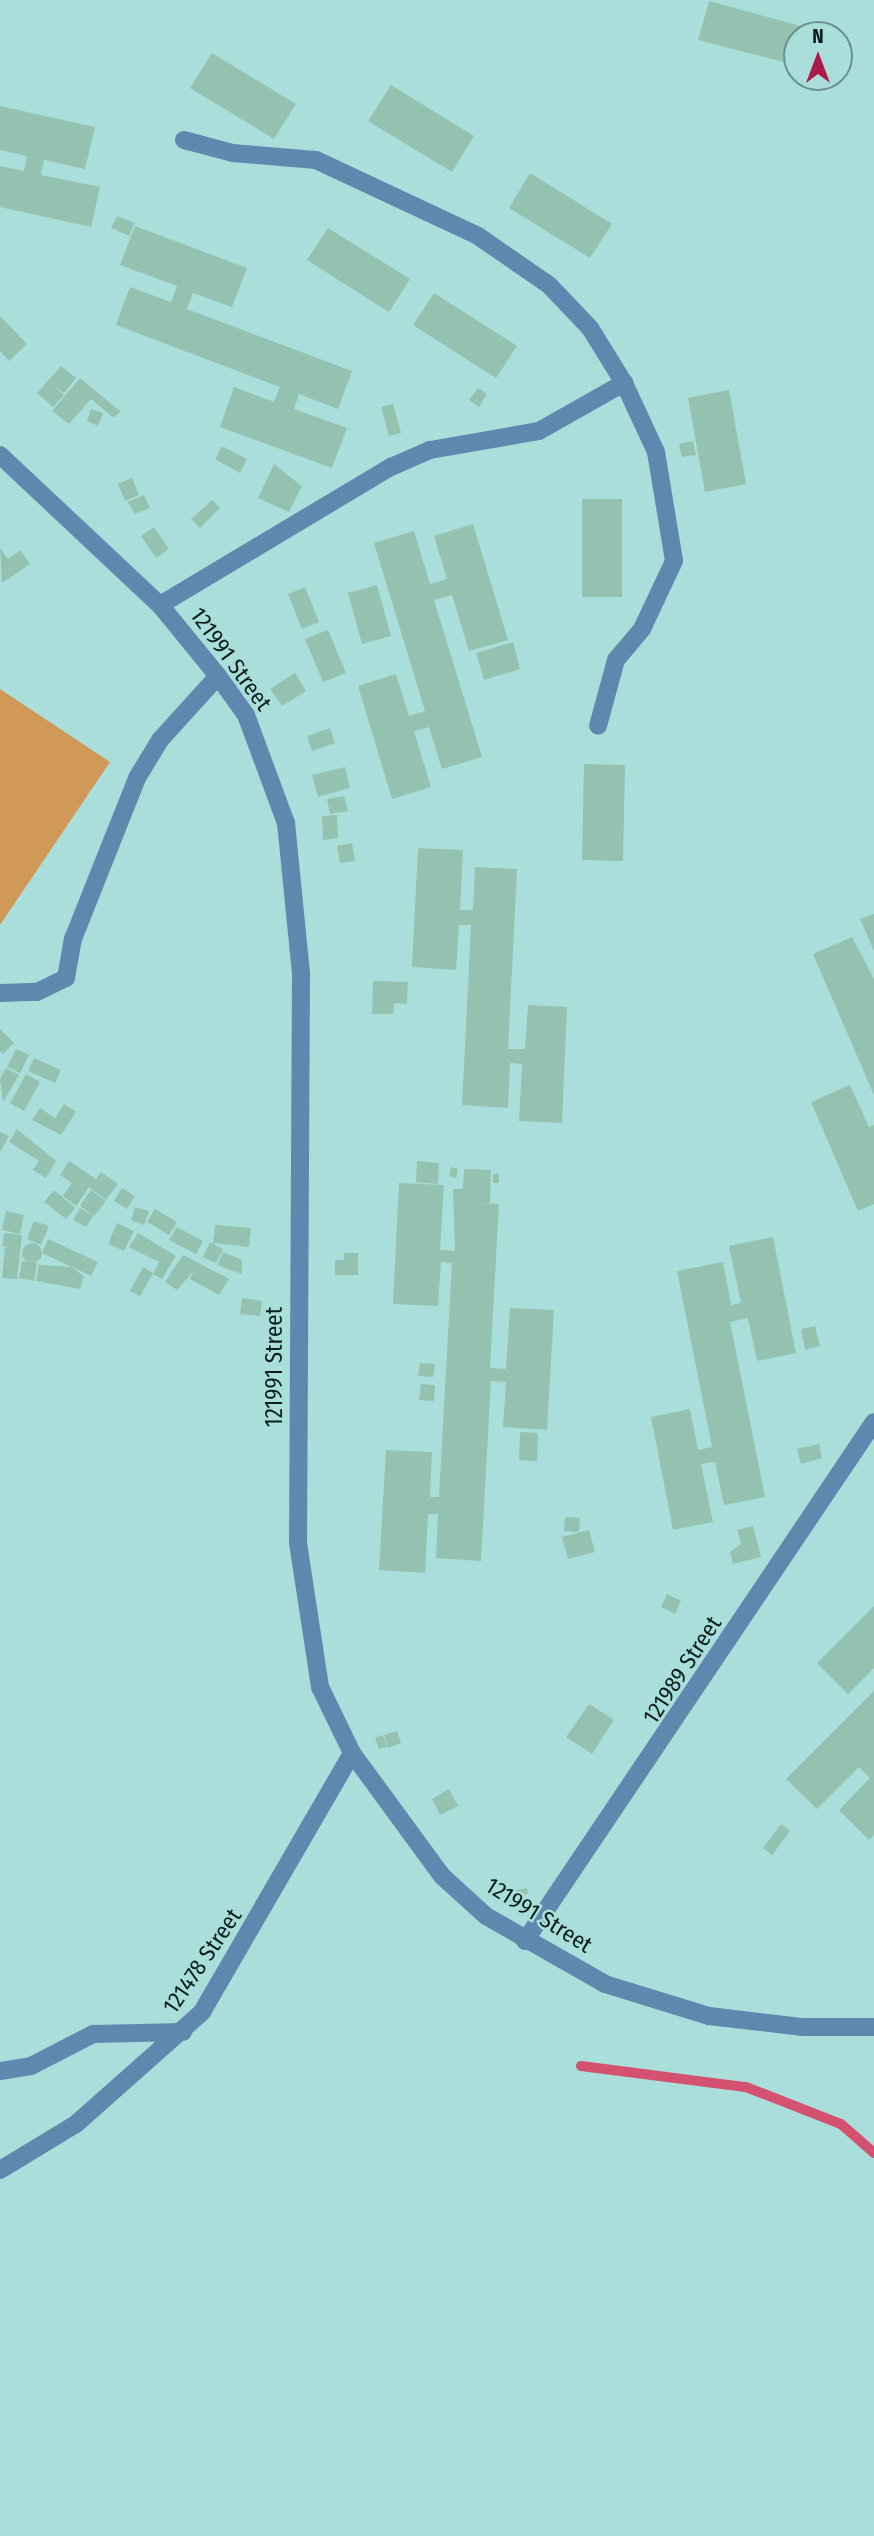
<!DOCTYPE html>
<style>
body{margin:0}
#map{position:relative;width:874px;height:2536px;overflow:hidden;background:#aadeda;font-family:"Fira Sans Condensed",sans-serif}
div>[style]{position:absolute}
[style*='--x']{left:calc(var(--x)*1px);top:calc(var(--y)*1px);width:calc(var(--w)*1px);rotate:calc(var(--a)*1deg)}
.green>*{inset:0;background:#d19957}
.stream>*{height:10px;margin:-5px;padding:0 5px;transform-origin:5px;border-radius:5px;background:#d55170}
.building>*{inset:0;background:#95c2b0}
.round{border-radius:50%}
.minor>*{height:18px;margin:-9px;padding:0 9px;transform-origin:9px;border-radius:9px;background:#6088af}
span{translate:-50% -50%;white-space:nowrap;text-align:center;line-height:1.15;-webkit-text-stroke:5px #aadeda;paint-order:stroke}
.street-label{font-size:23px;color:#091e1d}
.north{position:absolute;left:783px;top:21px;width:70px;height:70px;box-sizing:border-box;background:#aadeda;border:2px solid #6a918e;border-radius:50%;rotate:0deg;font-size:19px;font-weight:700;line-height:28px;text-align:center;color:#091e1d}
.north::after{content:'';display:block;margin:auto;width:24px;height:32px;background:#ad1a4a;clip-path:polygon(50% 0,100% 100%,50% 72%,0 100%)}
</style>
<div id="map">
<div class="green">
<div style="clip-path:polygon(0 689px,110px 762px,0 925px)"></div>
</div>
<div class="stream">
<div style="--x:581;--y:2066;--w:166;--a:7.3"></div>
<div style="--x:746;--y:2087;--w:102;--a:21.3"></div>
<div style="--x:841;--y:2124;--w:44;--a:41.3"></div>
</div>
<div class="building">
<div style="clip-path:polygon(709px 1px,804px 27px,797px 35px,795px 65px,698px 40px)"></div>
<div style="clip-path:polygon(212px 53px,296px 104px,274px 139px,190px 88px)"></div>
<div style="clip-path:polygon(391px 85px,474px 136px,452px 172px,368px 121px)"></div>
<div style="clip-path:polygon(0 106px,95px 127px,85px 169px,44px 160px,41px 175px,100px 187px,91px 227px,0 207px,0 166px,24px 171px,27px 156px,0 150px)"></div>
<div style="clip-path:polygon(530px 173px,612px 224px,590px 258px,509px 208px)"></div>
<div style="clip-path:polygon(117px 216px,135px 223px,129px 236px,111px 228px)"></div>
<div style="clip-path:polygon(135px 226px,247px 268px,232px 307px,193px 293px,187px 309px,352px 371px,338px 409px,299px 394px,294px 409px,347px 428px,332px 468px,220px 427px,234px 387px,274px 402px,280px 387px,116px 325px,130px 287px,171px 302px,177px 286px,120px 265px)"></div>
<div style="clip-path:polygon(328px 228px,410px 279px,389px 312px,307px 260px)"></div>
<div style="clip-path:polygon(434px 293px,517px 346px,496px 378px,413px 325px)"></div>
<div style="clip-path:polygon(0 316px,27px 344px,9px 361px,0 351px)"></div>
<div style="clip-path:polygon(61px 366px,76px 378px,64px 393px,52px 385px,64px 395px,53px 407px,37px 393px)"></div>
<div style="clip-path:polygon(80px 378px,120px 411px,114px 418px,91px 399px,69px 424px,52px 411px)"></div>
<div style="clip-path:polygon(478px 388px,487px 394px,479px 407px,469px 400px)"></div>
<div style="clip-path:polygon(729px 390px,746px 484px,705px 492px,688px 398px)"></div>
<div style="clip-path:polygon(393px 404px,401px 433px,389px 436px,381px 407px)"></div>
<div style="clip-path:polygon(91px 409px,103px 413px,98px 426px,87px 421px)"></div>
<div style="clip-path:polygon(693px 441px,696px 455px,682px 457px,679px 444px)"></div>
<div style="clip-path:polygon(222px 446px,247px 459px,240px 473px,215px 459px)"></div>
<div style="clip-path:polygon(274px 464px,302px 486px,289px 512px,258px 498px)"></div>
<div style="clip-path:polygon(132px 478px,139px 495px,125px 501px,118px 484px)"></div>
<div style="clip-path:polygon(144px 495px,150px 508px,135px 514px,128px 502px)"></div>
<div style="clip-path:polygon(582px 499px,622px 499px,622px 597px,582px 597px)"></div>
<div style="clip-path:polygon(212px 500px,220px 508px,200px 528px,191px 519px)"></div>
<div style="clip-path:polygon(473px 524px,508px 640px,469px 651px,452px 595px,434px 600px,482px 757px,442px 769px,429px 727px,414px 731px,431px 787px,392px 799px,358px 686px,396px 674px,409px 716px,425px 711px,374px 543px,414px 531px,430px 584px,447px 579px,434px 536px)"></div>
<div style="clip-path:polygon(154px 527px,169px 549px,156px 558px,141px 536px)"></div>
<div style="clip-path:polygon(0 548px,8px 559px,20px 550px,30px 564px,2px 583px)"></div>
<div style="clip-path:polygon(377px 585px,391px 636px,362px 644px,348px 593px)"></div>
<div style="clip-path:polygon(305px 587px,319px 622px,302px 629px,288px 594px)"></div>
<div style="clip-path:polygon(328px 630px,346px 673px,323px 682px,305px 639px)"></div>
<div style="clip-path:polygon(513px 642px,520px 669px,484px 680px,476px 653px)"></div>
<div style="clip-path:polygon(295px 673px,306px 691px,282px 706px,270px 689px)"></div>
<div style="clip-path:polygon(330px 728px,335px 743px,312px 751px,307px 736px)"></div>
<div style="clip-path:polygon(584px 764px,625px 765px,623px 861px,582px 860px)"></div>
<div style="clip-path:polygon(345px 767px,350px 788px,318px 797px,312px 775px)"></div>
<div style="clip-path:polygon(344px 796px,348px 811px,330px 814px,327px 799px)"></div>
<div style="clip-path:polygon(337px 815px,338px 838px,323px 840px,322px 816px)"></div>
<div style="clip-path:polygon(352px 843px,355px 861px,340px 863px,337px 846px)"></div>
<div style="clip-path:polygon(418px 848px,463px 850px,460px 910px,473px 910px,475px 867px,517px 869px,508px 1049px,525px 1049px,528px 1005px,567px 1007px,562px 1123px,519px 1121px,522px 1064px,510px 1063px,508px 1108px,462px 1105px,471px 925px,459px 925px,456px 970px,412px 967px)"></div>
<div style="clip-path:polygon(874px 914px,874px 951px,860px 919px)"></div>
<div style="clip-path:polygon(852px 937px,874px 979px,874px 1095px,813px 954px)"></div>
<div style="clip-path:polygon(373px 981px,408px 982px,407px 1004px,394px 1003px,393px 1014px,372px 1014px)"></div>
<div style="clip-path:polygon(0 1029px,14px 1043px,3px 1054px,0 1051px)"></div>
<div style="clip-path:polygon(16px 1049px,29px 1055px,20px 1073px,7px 1067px)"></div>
<div style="clip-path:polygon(34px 1058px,61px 1070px,55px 1083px,28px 1071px)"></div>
<div style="clip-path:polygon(6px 1068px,19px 1075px,3px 1102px,0 1079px)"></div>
<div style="clip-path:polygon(26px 1074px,40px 1082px,24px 1111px,10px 1103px)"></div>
<div style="clip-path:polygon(850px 1085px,869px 1127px,874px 1125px,874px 1204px,858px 1211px,811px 1102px)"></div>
<div style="clip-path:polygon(64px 1104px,76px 1112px,61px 1135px,32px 1120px,40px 1108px,55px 1118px)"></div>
<div style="clip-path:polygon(17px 1129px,56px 1161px,46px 1178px,33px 1170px,39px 1161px,9px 1142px)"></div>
<div style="clip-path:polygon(0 1132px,9px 1136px,0 1152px)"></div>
<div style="clip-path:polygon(69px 1161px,96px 1179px,101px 1172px,118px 1184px,106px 1200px,89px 1187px,76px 1206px,63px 1196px,72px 1183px,60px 1175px)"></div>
<div style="clip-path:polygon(417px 1161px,439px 1163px,438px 1184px,416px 1182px)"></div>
<div style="clip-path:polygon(451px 1167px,458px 1169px,456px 1178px,449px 1176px)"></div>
<div style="clip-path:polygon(464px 1169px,491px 1170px,490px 1203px,478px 1203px,499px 1204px,490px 1368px,506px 1369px,510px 1308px,554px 1310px,547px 1430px,503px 1427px,506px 1382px,491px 1381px,481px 1561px,436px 1558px,438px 1514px,428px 1514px,425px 1573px,379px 1570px,386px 1450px,432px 1452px,430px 1497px,439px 1497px,452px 1263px,441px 1262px,438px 1306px,393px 1304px,399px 1183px,444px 1185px,440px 1250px,455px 1251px,453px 1189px,463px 1189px)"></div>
<div style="clip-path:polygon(493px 1174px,499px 1174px,499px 1183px,493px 1183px)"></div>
<div style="clip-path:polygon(122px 1188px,135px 1196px,127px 1209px,114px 1201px)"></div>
<div style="clip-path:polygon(54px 1190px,75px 1208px,66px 1219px,44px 1202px)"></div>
<div style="clip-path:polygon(91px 1190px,106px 1201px,94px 1216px,80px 1206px)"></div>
<div style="clip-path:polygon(135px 1207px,149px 1211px,144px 1225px,131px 1220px)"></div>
<div style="clip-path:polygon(80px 1208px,93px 1216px,86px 1227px,73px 1220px)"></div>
<div style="clip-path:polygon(155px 1209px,177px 1222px,169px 1235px,147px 1222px)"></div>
<div style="clip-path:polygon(6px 1211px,24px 1215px,20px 1234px,2px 1230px)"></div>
<div style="clip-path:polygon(34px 1221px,49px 1226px,41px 1245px,27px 1239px)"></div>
<div style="clip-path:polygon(117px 1223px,134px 1231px,124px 1251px,108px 1244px)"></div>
<div style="clip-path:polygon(215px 1225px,251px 1228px,249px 1247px,213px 1243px)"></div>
<div style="clip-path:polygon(177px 1227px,203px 1241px,196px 1254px,169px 1240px)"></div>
<div style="clip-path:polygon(4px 1233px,22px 1235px,17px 1279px,2px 1278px,5px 1247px,14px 1248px,2px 1246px)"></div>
<div style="clip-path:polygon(138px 1233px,176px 1256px,162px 1279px,153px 1274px,159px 1262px,129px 1247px)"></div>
<div style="clip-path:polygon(773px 1237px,796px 1353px,757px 1361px,748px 1318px,730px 1322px,765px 1497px,724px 1505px,715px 1462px,701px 1464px,713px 1522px,673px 1530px,651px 1417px,690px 1409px,698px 1450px,712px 1447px,677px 1271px,723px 1262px,731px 1305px,741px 1303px,729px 1246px)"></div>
<div style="clip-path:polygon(48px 1239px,98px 1262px,91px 1276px,42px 1253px)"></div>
<div style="clip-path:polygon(210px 1242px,223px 1249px,216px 1263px,203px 1257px)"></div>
<div class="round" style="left:22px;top:1243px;width:20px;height:20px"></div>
<div style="clip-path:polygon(223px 1252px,242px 1260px,242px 1274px,217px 1265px)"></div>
<div style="clip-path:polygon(344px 1253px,358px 1253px,358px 1275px,335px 1275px,335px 1260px,344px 1260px)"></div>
<div style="clip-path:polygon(183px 1255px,229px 1279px,219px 1295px,190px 1279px,194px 1270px,177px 1290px,165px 1282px)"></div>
<div style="clip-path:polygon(22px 1261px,37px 1263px,34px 1281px,19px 1278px)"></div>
<div style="clip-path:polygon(39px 1265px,71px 1267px,84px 1276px,80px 1289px,36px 1281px)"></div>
<div style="clip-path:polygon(143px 1267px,153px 1273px,140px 1296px,130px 1291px)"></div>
<div style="clip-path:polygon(242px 1298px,262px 1301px,260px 1316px,240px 1314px)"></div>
<div style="clip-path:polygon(815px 1326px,820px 1346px,805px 1350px,801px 1329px)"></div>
<div style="clip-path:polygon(420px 1363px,435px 1364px,433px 1377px,418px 1376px)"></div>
<div style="clip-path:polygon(421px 1384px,435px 1385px,434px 1401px,419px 1400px)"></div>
<div style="clip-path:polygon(520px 1432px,538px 1433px,537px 1461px,519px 1460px)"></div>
<div style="clip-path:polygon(819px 1444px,822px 1458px,801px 1464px,797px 1449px)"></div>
<div style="clip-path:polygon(565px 1517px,580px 1518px,579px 1532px,564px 1531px)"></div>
<div style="clip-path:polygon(753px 1526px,761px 1557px,733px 1564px,730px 1552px,741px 1544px,737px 1530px)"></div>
<div style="clip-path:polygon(589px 1530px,595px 1552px,568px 1559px,562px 1537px)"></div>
<div style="clip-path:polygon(667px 1594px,681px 1601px,675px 1614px,661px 1607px)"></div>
<div style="clip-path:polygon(874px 1606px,874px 1668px,848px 1694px,817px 1663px)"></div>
<div style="clip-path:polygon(874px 1691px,874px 1835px,869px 1840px,839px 1810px,870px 1778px,859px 1767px,817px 1809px,786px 1779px)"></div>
<div style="clip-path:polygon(589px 1704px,614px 1720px,592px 1754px,566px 1737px)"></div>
<div style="clip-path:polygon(397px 1731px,401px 1743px,388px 1748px,384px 1735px)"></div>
<div style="clip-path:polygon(383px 1735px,387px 1747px,379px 1749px,375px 1738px)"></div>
<div style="clip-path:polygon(449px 1789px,458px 1806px,440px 1815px,432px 1799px)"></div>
<div style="clip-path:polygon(781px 1824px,790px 1831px,772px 1855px,763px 1848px)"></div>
<div style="clip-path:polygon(527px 1888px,528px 1894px,512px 1897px,510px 1891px)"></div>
</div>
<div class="minor">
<div style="--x:184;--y:140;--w:51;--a:14.9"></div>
<div style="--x:233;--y:153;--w:83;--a:4.8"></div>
<div style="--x:316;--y:160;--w:179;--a:25.1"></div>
<div style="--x:478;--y:236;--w:86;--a:34.6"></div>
<div style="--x:549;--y:285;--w:59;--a:46.4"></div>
<div style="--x:590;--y:328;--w:65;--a:58.3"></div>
<div style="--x:0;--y:455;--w:219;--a:43.2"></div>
<div style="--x:160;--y:605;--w:92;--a:50.8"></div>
<div style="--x:218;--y:676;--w:48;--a:54.3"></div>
<div style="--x:246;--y:715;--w:115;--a:69.7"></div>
<div style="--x:286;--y:823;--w:151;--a:84.3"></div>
<div style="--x:301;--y:973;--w:570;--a:90.3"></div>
<div style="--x:298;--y:1543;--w:146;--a:81.3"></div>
<div style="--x:320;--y:1687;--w:73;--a:64.1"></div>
<div style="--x:352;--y:1753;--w:152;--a:53.8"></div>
<div style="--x:442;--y:1876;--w:59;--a:42.3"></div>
<div style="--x:486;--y:1916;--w:137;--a:29.7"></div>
<div style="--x:605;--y:1984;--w:109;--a:17.1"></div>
<div style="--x:709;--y:2016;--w:95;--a:6.7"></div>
<div style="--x:803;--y:2027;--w:71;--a:0"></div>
<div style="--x:160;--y:605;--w:269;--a:-30.9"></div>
<div style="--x:391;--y:467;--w:43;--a:-23.6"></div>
<div style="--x:430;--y:450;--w:111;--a:-9.9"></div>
<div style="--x:539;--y:431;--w:98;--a:-29.5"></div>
<div style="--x:624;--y:383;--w:76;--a:65.1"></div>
<div style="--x:656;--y:452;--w:110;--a:80.6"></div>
<div style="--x:674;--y:561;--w:75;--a:115.2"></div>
<div style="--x:642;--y:629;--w:40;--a:130"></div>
<div style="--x:616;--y:660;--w:68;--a:105.3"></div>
<div style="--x:0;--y:993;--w:37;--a:-2"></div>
<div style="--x:37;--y:992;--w:32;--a:-26"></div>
<div style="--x:66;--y:978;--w:40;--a:-80"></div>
<div style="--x:73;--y:939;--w:173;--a:-68.3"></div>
<div style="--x:137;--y:778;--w:44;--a:-58.8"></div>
<div style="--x:160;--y:740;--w:86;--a:-47.8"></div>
<div style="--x:525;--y:1941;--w:625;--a:-56.08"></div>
<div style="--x:0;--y:2071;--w:31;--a:-9"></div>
<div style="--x:31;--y:2066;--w:70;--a:-27.3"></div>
<div style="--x:93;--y:2034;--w:90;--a:-1.3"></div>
<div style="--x:0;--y:2170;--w:89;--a:-31.2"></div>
<div style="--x:76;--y:2124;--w:169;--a:-41.6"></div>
<div style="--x:202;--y:2012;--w:299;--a:-59.9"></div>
</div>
<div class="street-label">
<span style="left:231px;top:659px;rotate:54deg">121991 Street</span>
<span style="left:274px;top:1367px;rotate:-90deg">121991 Street</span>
<span style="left:682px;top:1670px;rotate:-57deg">121989 Street</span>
<span style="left:539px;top:1915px;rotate:32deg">121991 Street</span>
<span style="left:202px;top:1961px;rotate:-56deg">121478 Street</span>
</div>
<div class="north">N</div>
</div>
